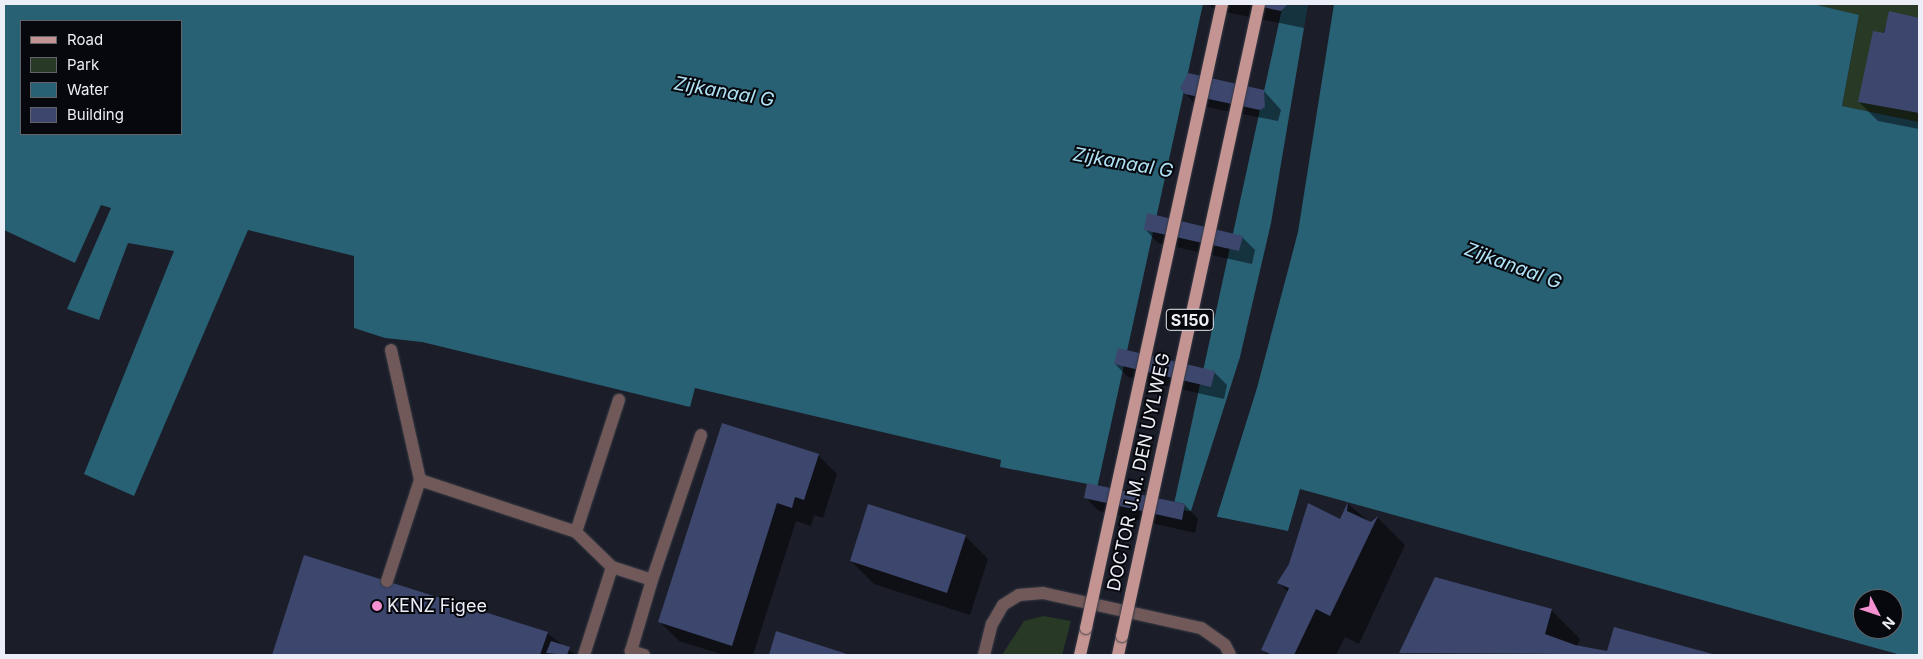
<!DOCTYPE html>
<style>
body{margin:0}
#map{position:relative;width:1923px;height:659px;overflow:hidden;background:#1b1e29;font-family:Inter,sans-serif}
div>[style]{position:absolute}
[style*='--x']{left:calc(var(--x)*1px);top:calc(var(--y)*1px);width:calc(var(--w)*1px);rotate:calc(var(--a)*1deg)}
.green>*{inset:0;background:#283a25}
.water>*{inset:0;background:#286074}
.pier>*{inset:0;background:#1b1e29}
.shadow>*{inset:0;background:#0007}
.building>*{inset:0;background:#3d466d}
.roads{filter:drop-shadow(0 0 1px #383b46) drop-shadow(0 0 1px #383b46)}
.lane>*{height:12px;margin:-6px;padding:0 6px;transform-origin:6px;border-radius:6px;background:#705958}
.street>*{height:12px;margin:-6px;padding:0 6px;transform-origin:6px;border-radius:6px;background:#705958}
.primary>*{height:12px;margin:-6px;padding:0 6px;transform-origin:6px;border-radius:6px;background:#c39491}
.bridges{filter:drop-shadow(0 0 1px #383b46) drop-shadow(0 0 1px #383b46)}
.primary-bridge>*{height:12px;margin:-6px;padding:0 6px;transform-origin:6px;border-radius:6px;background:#c39491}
.dots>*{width:14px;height:14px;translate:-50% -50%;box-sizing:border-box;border:2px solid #07080d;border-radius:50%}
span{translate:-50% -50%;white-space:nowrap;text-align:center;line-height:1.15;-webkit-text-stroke:4px #07080d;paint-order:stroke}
.shield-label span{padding:1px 4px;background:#07080d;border:1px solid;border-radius:4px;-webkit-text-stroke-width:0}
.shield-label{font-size:16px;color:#ebeef6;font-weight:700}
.street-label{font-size:18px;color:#ebeef6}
.poi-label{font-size:18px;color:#ebeef6}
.left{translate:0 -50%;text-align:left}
.water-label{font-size:19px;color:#b0e2f6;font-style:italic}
.frame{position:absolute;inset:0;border:5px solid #ebeef6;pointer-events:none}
.legend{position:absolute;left:20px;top:20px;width:162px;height:115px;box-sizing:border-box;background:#07080d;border:1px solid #62646a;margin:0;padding:6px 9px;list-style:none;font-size:15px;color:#ebeef6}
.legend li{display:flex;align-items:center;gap:10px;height:25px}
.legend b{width:25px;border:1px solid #62646a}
.north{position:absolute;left:1853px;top:589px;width:50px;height:50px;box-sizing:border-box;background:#07080d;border:1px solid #62646a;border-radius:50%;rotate:131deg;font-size:14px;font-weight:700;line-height:20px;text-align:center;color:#ebeef6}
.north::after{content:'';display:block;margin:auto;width:18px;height:22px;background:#f590d1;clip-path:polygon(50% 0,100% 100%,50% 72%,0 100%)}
</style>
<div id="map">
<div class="green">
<div style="clip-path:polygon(1813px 4px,1919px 4px,1919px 122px,1842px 106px,1859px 16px)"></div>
<div style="clip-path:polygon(1043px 616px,1071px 621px,1062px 655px,1002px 655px,1024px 621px)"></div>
</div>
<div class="water">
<div style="clip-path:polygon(evenodd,4px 4px,1813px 4px,1859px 15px,1842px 106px,1919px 122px,1919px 655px,1901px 655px,1300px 489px,1288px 531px,1184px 510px,1185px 504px,1139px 494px,1000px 467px,1001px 460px,695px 388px,690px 407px,422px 342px,385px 338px,354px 328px,354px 256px,248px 230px,134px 496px,84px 474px,174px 251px,128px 243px,99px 320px,67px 309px,111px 208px,101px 205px,75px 263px,4px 230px,4px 4px,21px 21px,181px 21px,181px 134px,21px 134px,21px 21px,4px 4px,1863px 599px,1893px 599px,1893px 629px,1863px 629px,1863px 599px)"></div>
</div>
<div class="pier">
<div style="clip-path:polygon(1203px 4px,1283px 4px,1174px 504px,1097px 488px)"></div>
<div style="clip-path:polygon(1308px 4px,1334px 4px,1298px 232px,1257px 388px,1216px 519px,1190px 514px,1240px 357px,1271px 223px)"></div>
</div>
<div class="shadow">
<div style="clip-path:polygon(1209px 4px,1308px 4px,1304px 28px,1215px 10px)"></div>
<div style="clip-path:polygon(1890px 13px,1919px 19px,1919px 129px,1878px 121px,1859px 102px)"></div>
<div style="clip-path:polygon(1188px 74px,1264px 91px,1281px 110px,1278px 121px,1196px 105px,1183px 91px)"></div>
<div style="clip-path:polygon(1145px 229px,1242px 237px,1255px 250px,1252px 264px,1158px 243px)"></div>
<div style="clip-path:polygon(1115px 364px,1214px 372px,1227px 385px,1224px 399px,1128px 377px)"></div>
<div style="clip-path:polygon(818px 455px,837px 474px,823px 518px,814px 515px,811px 526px,796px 521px,753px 655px,724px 655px,679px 641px,660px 622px)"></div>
<div style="clip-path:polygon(1086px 498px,1185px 505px,1198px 519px,1195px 533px,1099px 511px)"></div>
<div style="clip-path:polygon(1348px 504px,1372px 524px,1378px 518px,1405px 545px,1359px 644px,1345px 637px,1336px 655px,1268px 655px,1262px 650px,1289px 593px,1279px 583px,1341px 520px)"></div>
<div style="clip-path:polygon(965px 536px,988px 559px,970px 615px,874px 584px,851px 561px)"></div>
<div style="clip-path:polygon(305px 556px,547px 633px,576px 655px,274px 655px)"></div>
<div style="clip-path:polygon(1551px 610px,1580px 639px,1577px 647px,1608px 653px,1615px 628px,1713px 655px,1401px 653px)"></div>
<div style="clip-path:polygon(777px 633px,848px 655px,770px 655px)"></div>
</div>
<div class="building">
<div style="clip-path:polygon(1288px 4px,1281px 11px,1253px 5px,1253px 4px)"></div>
<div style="clip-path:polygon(1889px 11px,1919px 18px,1919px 113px,1858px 102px,1873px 31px,1884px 33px)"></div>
<div style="clip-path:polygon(1188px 73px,1264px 90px,1265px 107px,1260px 110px,1185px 94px,1180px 88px)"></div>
<div style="clip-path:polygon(1147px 213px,1243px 236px,1239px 251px,1144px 230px)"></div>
<div style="clip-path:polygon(1118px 348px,1215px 371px,1211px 387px,1114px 364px)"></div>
<div style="clip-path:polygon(722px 423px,819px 454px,804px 500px,795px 497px,792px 508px,777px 503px,732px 646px,658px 622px)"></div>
<div style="clip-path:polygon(1087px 483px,1185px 504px,1182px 520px,1084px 498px)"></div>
<div style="clip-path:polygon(1348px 502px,1347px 511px,1371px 522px,1378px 516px,1330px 616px,1316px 609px,1294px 655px,1272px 655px,1261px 650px,1289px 588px,1277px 583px,1289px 564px,1308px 503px,1340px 519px)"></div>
<div style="clip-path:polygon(868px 504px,966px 535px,947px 593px,850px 561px)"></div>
<div style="clip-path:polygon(304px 555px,548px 632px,540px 655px,272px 655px)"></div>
<div style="clip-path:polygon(1435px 577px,1552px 609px,1545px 634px,1575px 645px,1607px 651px,1614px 627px,1716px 655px,1399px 653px)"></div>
<div style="clip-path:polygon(776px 631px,850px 655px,769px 655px)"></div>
<div style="clip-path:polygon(551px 641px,570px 647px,567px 655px,546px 653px)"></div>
</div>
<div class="roads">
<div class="lane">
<div style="--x:391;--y:350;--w:133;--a:77.4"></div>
<div style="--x:576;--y:532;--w:139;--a:-72"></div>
<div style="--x:387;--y:581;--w:106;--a:-71.9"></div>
<div style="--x:420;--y:480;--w:164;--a:18.4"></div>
<div style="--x:576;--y:532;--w:50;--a:44.2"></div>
<div style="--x:584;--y:655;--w:92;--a:-72.3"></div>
<div style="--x:612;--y:567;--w:42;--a:18"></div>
<div style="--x:652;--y:580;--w:153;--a:-71.3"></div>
<div style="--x:644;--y:655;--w:14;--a:-163"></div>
<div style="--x:631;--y:651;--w:74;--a:-73.5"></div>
</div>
<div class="street">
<div style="--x:984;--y:655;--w:32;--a:-76"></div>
<div style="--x:992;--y:624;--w:22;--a:-60"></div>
<div style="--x:1003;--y:605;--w:19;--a:-32"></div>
<div style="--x:1019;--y:595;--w:24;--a:-5"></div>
<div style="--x:1043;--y:593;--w:162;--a:12.5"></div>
<div style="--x:1201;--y:628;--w:29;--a:35"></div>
<div style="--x:1225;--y:645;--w:11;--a:63"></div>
</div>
<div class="primary">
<div style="--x:1080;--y:655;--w:28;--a:-77"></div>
<div style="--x:1118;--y:655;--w:19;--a:-78"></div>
</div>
</div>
<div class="bridges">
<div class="primary-bridge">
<div style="--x:1086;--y:628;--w:639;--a:-77.7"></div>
<div style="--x:1122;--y:636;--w:647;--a:-77.77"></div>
</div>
</div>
<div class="dots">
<div style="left:377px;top:606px;background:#f590d1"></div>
</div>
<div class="shield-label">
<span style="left:1190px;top:320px">S150</span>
</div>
<div class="street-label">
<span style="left:1139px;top:472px;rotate:-78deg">DOCTOR J.M. DEN UYLWEG</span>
</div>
<div class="poi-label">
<span class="left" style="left:387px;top:606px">KENZ Figee</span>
</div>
<div class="water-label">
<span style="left:724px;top:92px;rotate:10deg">Zijkanaal G</span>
<span style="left:1123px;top:163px;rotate:10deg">Zijkanaal G</span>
<span style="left:1513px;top:266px;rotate:20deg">Zijkanaal G</span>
</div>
<div class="frame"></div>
<ul class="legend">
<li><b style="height:6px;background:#c39491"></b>Road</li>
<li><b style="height:14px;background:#283a25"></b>Park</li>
<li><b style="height:14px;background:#286074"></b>Water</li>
<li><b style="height:14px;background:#3d466d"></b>Building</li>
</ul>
<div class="north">N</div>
</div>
